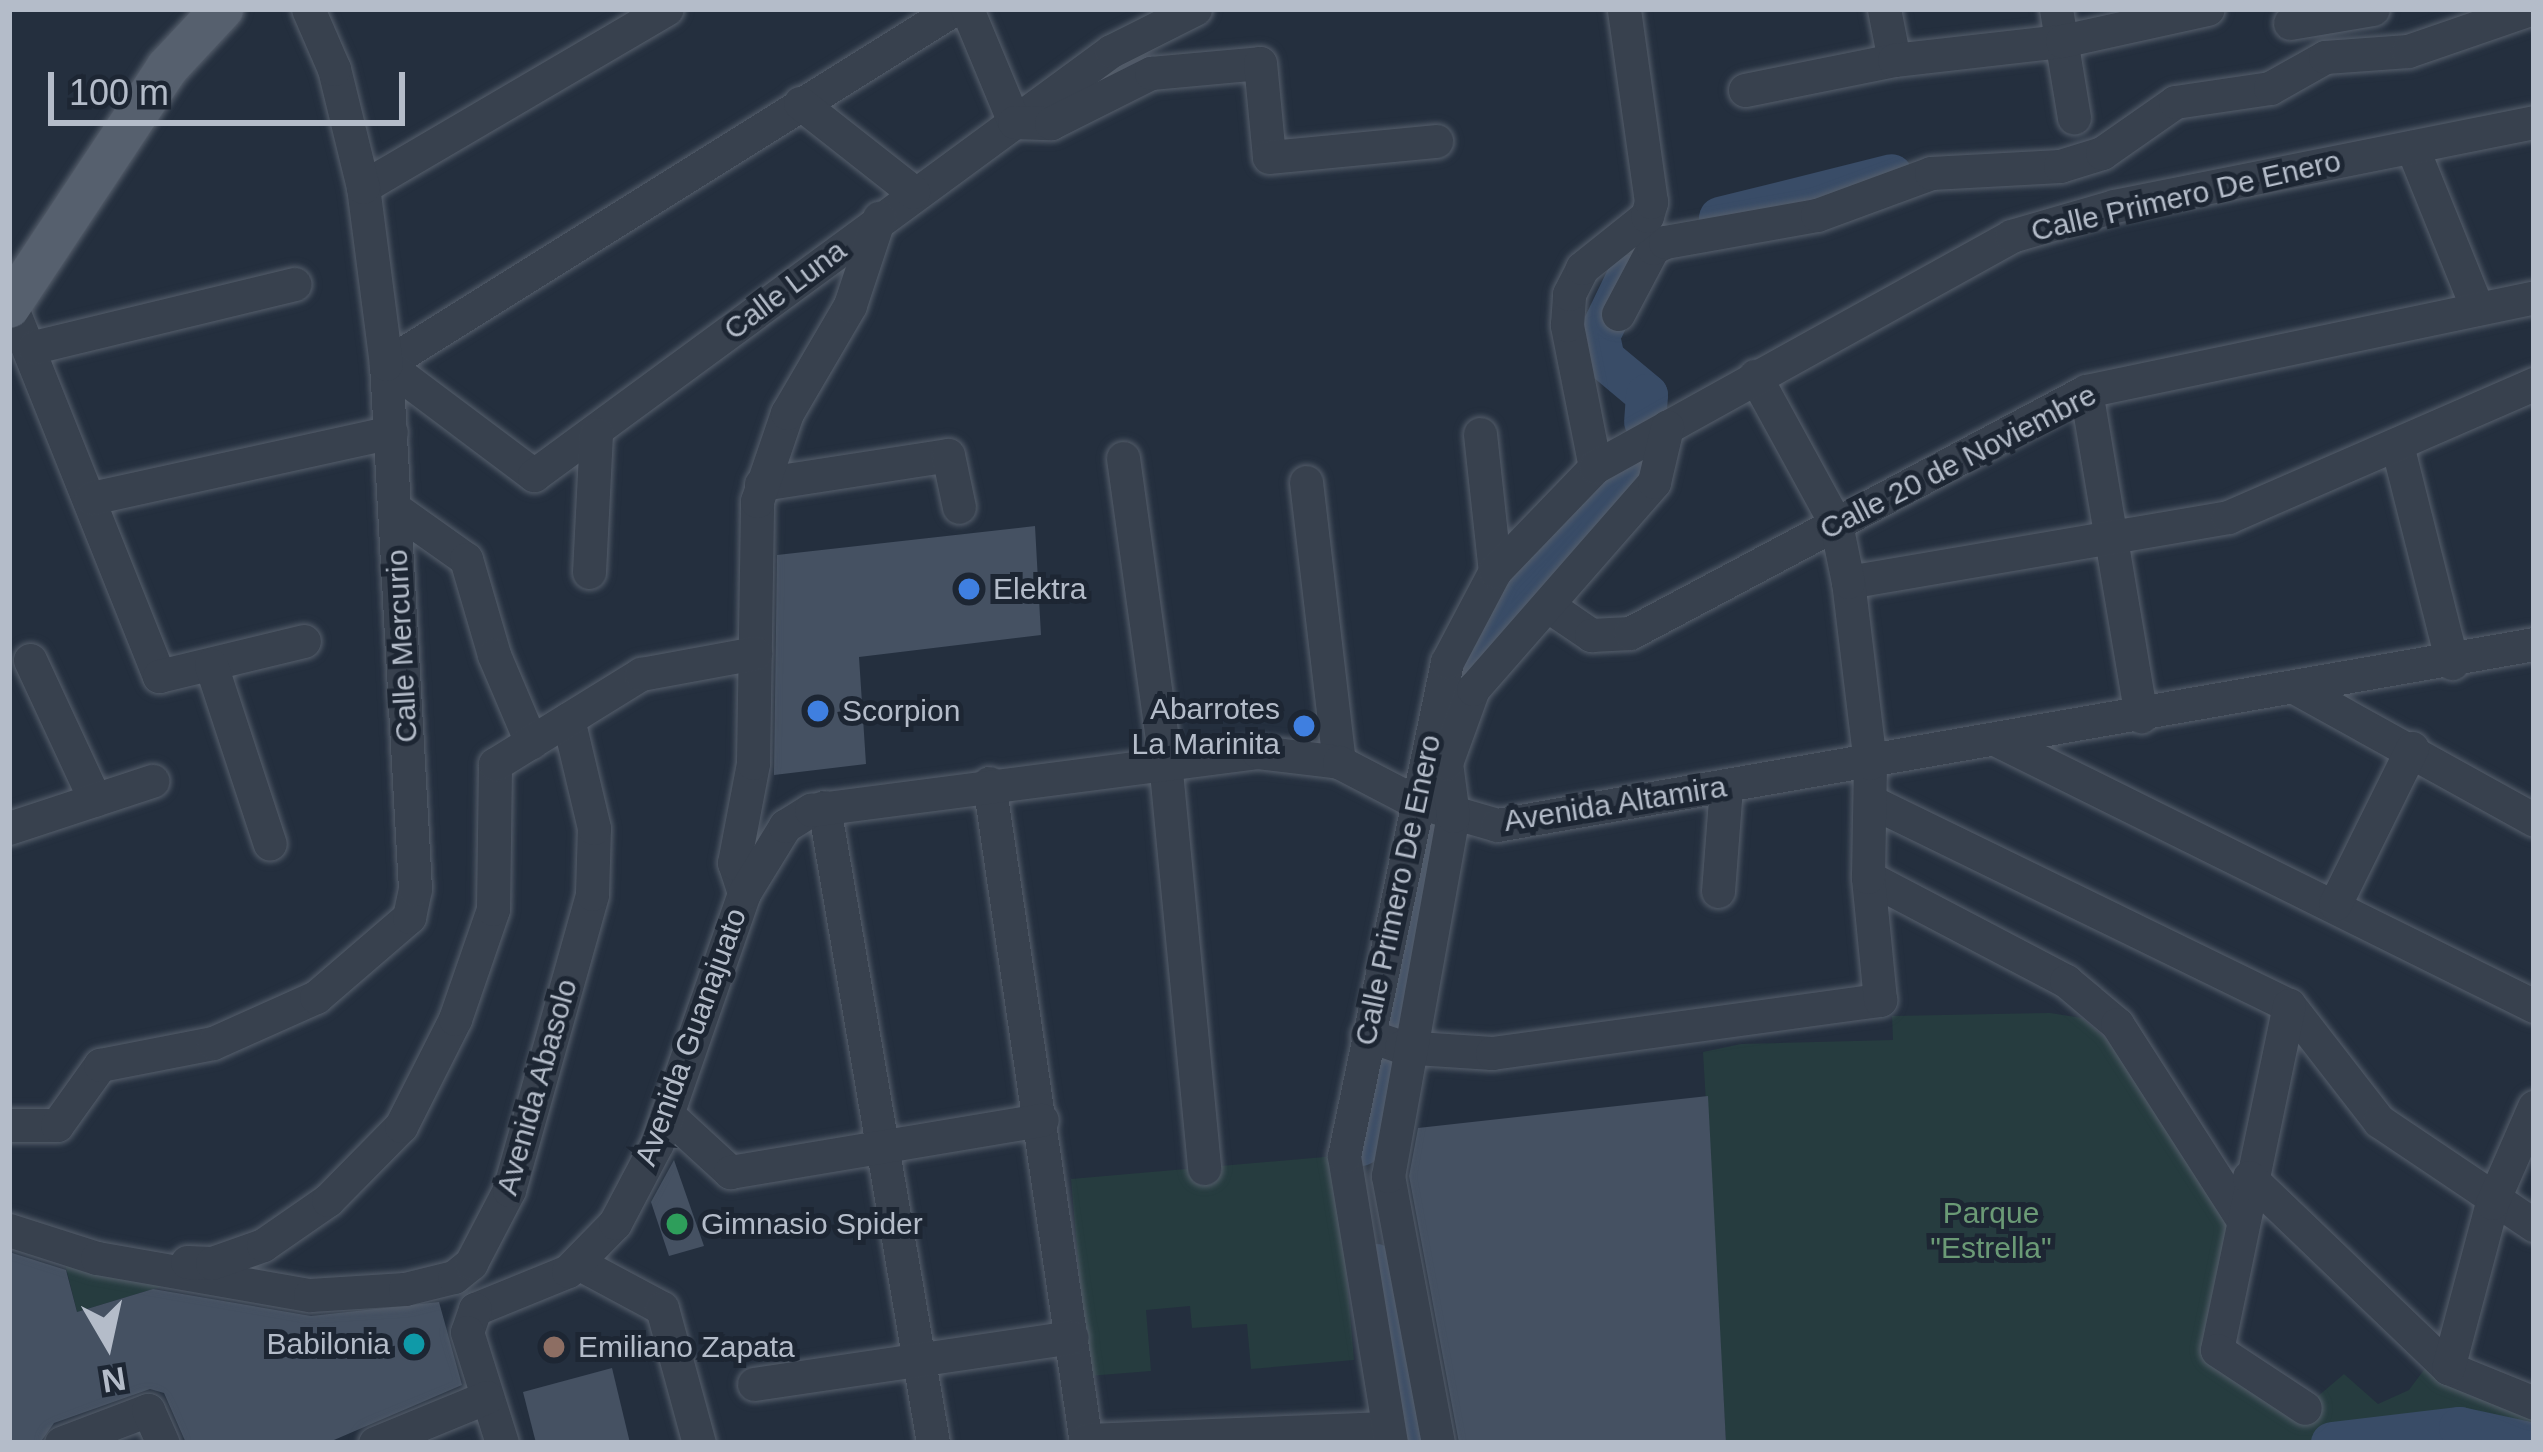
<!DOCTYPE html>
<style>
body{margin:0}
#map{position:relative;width:2543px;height:1452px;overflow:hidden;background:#242f3e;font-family:Helvetica,sans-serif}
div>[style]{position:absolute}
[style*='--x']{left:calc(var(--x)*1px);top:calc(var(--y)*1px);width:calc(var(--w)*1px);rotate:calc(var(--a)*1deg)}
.green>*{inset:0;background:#263c3f}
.river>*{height:42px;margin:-21px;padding:0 21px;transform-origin:21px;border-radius:21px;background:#394c67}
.building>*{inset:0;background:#455162}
.roads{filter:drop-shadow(0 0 3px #565f6c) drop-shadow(0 0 3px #565f6c)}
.minor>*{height:33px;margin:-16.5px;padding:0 16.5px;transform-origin:16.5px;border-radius:16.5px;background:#38414e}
.major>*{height:42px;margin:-21px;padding:0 21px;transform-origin:21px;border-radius:21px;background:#56606e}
.dots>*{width:33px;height:33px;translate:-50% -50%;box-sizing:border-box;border:6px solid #1d2633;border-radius:50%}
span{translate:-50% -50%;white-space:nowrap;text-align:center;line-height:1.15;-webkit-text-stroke:10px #1d2633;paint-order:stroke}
.street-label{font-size:30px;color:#b4bcc9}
.poi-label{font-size:30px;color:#b4bcc9}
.left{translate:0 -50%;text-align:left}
.right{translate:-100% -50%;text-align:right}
.park-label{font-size:30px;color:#6b9a76}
.frame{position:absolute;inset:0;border:12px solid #b4bcc9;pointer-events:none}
.north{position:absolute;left:48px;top:1284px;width:120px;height:120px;-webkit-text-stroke:9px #1d2633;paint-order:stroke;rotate:171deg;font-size:33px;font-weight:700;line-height:48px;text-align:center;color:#b4bcc9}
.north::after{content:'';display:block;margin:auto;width:42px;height:54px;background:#b4bcc9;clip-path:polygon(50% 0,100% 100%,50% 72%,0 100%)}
.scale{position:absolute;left:48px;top:72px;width:357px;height:54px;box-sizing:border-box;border:6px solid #b4bcc9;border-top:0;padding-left:15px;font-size:36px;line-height:42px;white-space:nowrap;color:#b4bcc9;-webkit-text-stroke:9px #1d2633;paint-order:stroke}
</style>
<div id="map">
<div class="green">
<div style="clip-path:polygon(2050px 1013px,2082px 1018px,2111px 1043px,2242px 1219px,2218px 1350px,2304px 1408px,2344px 1374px,2378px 1404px,2409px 1390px,2435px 1355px,2534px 1403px,2534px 1443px,1726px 1443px,1703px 1052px,1741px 1044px,1893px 1040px,1892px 1016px)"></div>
<div style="clip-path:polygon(1336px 1156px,1354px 1360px,1251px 1369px,1247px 1324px,1192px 1328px,1190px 1306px,1146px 1310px,1151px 1371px,1088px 1376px,1071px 1179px)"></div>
<div style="clip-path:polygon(64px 1260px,167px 1285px,77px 1312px)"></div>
</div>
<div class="river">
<div style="--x:1720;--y:218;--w:177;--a:-14"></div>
<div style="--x:1628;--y:276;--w:67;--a:115.8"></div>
<div style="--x:1599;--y:336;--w:24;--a:78"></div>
<div style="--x:1604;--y:359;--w:56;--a:39.9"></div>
<div style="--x:1647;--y:395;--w:27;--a:94"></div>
<div style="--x:1361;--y:1145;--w:322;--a:-77.3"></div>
<div style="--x:1432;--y:831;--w:128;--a:-81.9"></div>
<div style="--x:1450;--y:704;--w:152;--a:-59.2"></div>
<div style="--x:1528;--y:573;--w:151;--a:-49"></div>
<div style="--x:1376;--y:1265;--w:182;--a:78.3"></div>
<div style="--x:2332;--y:1443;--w:129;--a:-6.7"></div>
<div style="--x:2460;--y:1428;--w:71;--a:12.3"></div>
</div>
<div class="building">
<div style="clip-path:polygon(1035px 526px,1041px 635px,859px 657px,866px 764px,774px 775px,777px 555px)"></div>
<div style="clip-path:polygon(1708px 1096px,1726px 1443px,1459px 1443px,1409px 1176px,1418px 1128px)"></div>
<div style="clip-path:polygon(674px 1160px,704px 1246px,669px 1256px,651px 1202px)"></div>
<div style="clip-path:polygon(9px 1252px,66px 1270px,77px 1312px,153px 1289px,311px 1316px,439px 1302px,462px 1385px,327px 1443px,186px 1443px,164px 1393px,150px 1389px,54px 1423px,40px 1443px,9px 1443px)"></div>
<div style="clip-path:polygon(612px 1368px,630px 1443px,536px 1443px,523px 1392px)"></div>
</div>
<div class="roads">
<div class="minor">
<div style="--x:954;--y:9;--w:670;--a:147.99"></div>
<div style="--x:386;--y:364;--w:185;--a:36.9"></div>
<div style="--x:534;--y:475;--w:716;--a:-36.31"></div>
<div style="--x:1111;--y:51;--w:94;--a:-26.6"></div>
<div style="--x:967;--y:9;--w:122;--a:67.4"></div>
<div style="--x:1014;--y:122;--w:37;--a:2"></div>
<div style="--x:1051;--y:123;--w:112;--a:-26.6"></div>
<div style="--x:1151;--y:73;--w:109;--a:-5.2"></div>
<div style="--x:1260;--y:63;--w:94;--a:84.5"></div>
<div style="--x:1269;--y:157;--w:168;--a:-5.5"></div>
<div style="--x:1884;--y:9;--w:52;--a:78.9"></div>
<div style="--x:2056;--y:9;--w:110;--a:80.6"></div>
<div style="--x:2290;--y:23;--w:84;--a:-9.6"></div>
<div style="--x:1745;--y:90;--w:152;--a:-11.4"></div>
<div style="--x:1894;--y:60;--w:169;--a:-6.5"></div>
<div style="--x:2062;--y:41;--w:149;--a:-12.4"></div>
<div style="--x:800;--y:103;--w:144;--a:38.2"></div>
<div style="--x:2412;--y:147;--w:174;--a:68"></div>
<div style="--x:363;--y:187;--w:352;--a:-30.4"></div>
<div style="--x:9;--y:301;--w:404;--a:68.2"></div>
<div style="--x:159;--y:676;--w:149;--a:-13.6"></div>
<div style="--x:1618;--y:314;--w:75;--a:-62.1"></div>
<div style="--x:1653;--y:248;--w:13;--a:-27"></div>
<div style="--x:1665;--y:242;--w:154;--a:-10.1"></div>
<div style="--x:1817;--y:215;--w:121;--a:-20.2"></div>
<div style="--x:1931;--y:173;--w:129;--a:-3.1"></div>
<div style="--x:2060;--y:166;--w:44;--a:-17.2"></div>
<div style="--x:2102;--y:153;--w:89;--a:-34.9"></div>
<div style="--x:2175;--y:102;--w:96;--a:-8.4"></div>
<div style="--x:2270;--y:88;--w:63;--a:-29.4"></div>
<div style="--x:2325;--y:57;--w:83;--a:-4.1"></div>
<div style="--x:2408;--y:51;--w:129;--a:-19"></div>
<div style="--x:34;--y:347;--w:268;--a:-13.6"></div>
<div style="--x:2086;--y:391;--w:330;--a:80.4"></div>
<div style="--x:1480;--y:434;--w:138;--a:83.8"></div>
<div style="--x:2397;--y:445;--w:225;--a:75.8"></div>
<div style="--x:1123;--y:458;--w:306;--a:82.1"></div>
<div style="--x:1165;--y:761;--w:409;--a:84.5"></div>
<div style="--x:1595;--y:467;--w:145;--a:-101.2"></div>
<div style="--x:1567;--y:325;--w:31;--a:-86"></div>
<div style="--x:1569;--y:294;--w:29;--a:-63"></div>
<div style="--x:1582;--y:268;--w:83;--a:-38.7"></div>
<div style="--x:1647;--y:216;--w:15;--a:-74"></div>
<div style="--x:1651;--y:202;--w:195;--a:-98"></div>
<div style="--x:1306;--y:482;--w:282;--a:83.3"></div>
<div style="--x:761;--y:484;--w:189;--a:-8.8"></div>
<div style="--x:948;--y:455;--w:53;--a:78.1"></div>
<div style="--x:91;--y:498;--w:307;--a:-12.4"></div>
<div style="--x:394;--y:508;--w:88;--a:35.3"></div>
<div style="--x:466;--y:559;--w:100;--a:73.7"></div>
<div style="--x:494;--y:655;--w:95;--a:67"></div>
<div style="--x:589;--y:572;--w:138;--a:-87.1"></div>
<div style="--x:1848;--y:582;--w:386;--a:-9.7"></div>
<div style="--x:2228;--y:517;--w:334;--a:-23.5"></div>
<div style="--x:1550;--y:607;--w:50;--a:34.3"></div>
<div style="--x:1591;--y:635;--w:39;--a:-3"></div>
<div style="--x:1630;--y:633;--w:516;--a:-27.95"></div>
<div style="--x:2086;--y:391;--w:458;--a:-11.8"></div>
<div style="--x:30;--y:660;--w:154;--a:65.1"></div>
<div style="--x:211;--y:665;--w:188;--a:71.8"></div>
<div style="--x:2298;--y:689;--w:270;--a:29"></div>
<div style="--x:1997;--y:740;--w:599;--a:26.35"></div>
<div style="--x:989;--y:783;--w:667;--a:81.64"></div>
<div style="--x:1872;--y:802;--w:464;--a:26"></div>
<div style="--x:2289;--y:1005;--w:147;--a:52.2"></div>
<div style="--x:2379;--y:1121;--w:187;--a:33.9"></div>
<div style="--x:824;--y:807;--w:645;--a:80.27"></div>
<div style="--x:9;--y:828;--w:151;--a:-18.2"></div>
<div style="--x:1868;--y:877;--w:224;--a:27.7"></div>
<div style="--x:2066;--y:981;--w:67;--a:40.1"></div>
<div style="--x:2117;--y:1024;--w:232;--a:57.3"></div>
<div style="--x:1718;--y:891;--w:103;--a:-85.6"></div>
<div style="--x:744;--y:893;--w:32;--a:-108"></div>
<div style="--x:734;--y:863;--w:102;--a:-79.2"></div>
<div style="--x:753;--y:763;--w:262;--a:-89.1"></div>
<div style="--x:757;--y:501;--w:93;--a:-71.2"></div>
<div style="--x:787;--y:413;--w:125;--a:-59.7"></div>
<div style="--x:850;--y:305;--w:92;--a:-71.6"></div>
<div style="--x:2335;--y:904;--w:174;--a:-63.7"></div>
<div style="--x:2289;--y:1005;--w:352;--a:101.8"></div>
<div style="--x:2217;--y:1350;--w:105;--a:33.4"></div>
<div style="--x:1367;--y:1035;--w:36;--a:19"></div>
<div style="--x:1401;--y:1047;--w:91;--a:3.8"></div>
<div style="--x:1492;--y:1053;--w:392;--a:-7.8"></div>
<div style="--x:1880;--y:1000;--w:124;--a:-95.6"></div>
<div style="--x:1868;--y:877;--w:114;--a:-89"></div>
<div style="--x:1870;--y:763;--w:182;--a:-96.9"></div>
<div style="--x:1848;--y:582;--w:59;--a:-101.7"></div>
<div style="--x:1836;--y:524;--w:169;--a:-118.7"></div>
<div style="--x:667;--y:1114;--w:86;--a:42.6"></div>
<div style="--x:730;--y:1172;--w:316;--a:-9.5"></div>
<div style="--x:9;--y:1125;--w:48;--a:0"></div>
<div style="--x:57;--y:1125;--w:74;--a:-54.4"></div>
<div style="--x:100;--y:1065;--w:115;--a:-11"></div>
<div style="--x:213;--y:1043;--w:113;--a:-24.1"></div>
<div style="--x:316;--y:997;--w:123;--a:-40.7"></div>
<div style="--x:409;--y:917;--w:29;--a:-78"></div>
<div style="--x:415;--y:889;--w:526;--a:-93.16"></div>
<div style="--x:386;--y:364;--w:178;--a:-97.4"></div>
<div style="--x:363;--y:187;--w:122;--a:-103.8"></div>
<div style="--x:334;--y:69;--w:65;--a:-113.4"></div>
<div style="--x:2249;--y:1177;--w:276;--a:43.8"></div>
<div style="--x:2448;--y:1368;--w:93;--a:22.1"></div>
<div style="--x:9;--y:1230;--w:92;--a:17.7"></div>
<div style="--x:97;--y:1258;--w:216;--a:9.9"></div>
<div style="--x:310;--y:1295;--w:95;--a:-3.6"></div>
<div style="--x:405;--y:1289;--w:50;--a:-13.8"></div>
<div style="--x:454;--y:1277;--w:22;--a:-39"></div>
<div style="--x:471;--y:1263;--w:82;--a:-62.5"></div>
<div style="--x:509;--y:1190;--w:307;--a:-74.3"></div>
<div style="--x:592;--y:894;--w:66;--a:-88.3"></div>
<div style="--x:594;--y:828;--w:112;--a:-103.4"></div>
<div style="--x:187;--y:1262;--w:25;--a:2"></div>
<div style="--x:212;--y:1263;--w:54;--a:-19.4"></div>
<div style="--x:263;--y:1245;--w:79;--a:-34.7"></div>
<div style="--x:328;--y:1200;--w:104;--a:-45.4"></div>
<div style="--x:401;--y:1126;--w:120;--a:-63.2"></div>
<div style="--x:455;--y:1019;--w:116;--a:-70.9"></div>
<div style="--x:493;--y:909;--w:145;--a:-89.2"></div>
<div style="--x:495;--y:764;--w:172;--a:-31.7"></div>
<div style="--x:641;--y:674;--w:116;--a:-10.4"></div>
<div style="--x:578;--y:1263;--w:95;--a:28.2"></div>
<div style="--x:662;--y:1308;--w:140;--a:74.7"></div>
<div style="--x:475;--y:1309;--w:100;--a:-22.2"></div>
<div style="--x:568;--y:1271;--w:67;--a:-45.6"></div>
<div style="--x:615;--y:1223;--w:90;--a:-62.3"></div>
<div style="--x:657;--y:1143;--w:265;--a:-70.8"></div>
<div style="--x:744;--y:893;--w:79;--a:-58.5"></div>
<div style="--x:785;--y:826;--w:31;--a:-32"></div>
<div style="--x:811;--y:810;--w:451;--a:-7.4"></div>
<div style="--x:1258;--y:752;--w:82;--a:7"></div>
<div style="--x:1339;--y:762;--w:85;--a:27.5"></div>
<div style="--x:1414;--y:801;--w:86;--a:16.1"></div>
<div style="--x:1497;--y:825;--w:1053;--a:-9.9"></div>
<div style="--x:475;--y:1309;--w:24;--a:109"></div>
<div style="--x:467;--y:1332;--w:116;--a:72.5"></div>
<div style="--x:2448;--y:1368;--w:171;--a:-75.1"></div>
<div style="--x:2492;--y:1203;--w:105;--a:-66.4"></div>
<div style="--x:754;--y:1384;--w:321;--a:-8.4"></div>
<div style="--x:1086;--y:1440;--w:301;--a:-2.3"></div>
<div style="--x:61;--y:1443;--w:93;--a:-20.8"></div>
<div style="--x:148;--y:1410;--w:36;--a:66"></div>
<div style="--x:375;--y:1443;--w:121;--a:-22.3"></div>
<div style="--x:1391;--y:1443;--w:291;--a:-99.3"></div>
<div style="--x:1344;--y:1156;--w:505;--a:-78.22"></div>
<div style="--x:1447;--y:662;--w:103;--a:-62.2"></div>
<div style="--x:1495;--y:571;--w:144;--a:-46.1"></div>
<div style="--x:1595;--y:467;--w:476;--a:-29"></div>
<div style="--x:2011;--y:236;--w:107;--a:-16.2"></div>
<div style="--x:2114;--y:206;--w:428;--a:-11.3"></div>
<div style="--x:1438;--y:1443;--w:272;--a:-100.6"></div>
<div style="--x:1388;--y:1176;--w:366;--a:-79.8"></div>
<div style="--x:1453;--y:816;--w:53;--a:-97.5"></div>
<div style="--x:1446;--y:763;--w:79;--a:-70"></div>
<div style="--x:1473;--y:689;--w:275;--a:-48.8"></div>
<div style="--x:1654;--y:482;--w:57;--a:-76.7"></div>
</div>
<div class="major">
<div style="--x:9;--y:307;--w:287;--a:-56.5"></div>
<div style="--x:167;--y:68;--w:81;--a:-47"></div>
</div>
</div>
<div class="dots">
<div style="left:969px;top:589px;background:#3f7fe0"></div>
<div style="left:818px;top:711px;background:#3f7fe0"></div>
<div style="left:1304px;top:726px;background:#3f7fe0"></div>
<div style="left:677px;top:1224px;background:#2e9e5b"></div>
<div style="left:414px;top:1344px;background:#0f9aa8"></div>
<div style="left:554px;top:1347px;background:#8d6e63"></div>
</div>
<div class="street-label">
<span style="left:2186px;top:196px;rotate:-13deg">Calle Primero De Enero</span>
<span style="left:785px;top:290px;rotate:-37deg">Calle Luna</span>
<span style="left:1958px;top:462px;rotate:-27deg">Calle 20 de Noviembre</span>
<span style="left:402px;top:646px;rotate:-93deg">Calle Mercurio</span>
<span style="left:1615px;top:804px;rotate:-9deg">Avenida Altamira</span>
<span style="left:1398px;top:890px;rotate:-78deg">Calle Primero De Enero</span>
<span style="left:691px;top:1037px;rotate:-70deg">Avenida Guanajuato</span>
<span style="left:537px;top:1087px;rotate:-74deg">Avenida Abasolo</span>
</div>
<div class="poi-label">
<span class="left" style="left:993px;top:589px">Elektra</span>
<span class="right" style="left:1280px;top:726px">Abarrotes<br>La Marinita</span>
<span class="left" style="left:842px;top:711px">Scorpion</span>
<span class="left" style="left:701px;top:1224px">Gimnasio Spider</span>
<span class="right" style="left:390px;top:1344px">Babilonia</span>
<span class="left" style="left:578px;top:1347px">Emiliano Zapata</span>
</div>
<div class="park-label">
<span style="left:1991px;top:1230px">Parque<br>"Estrella"</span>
</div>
<div class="frame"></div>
<div class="north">N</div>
<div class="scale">100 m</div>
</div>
